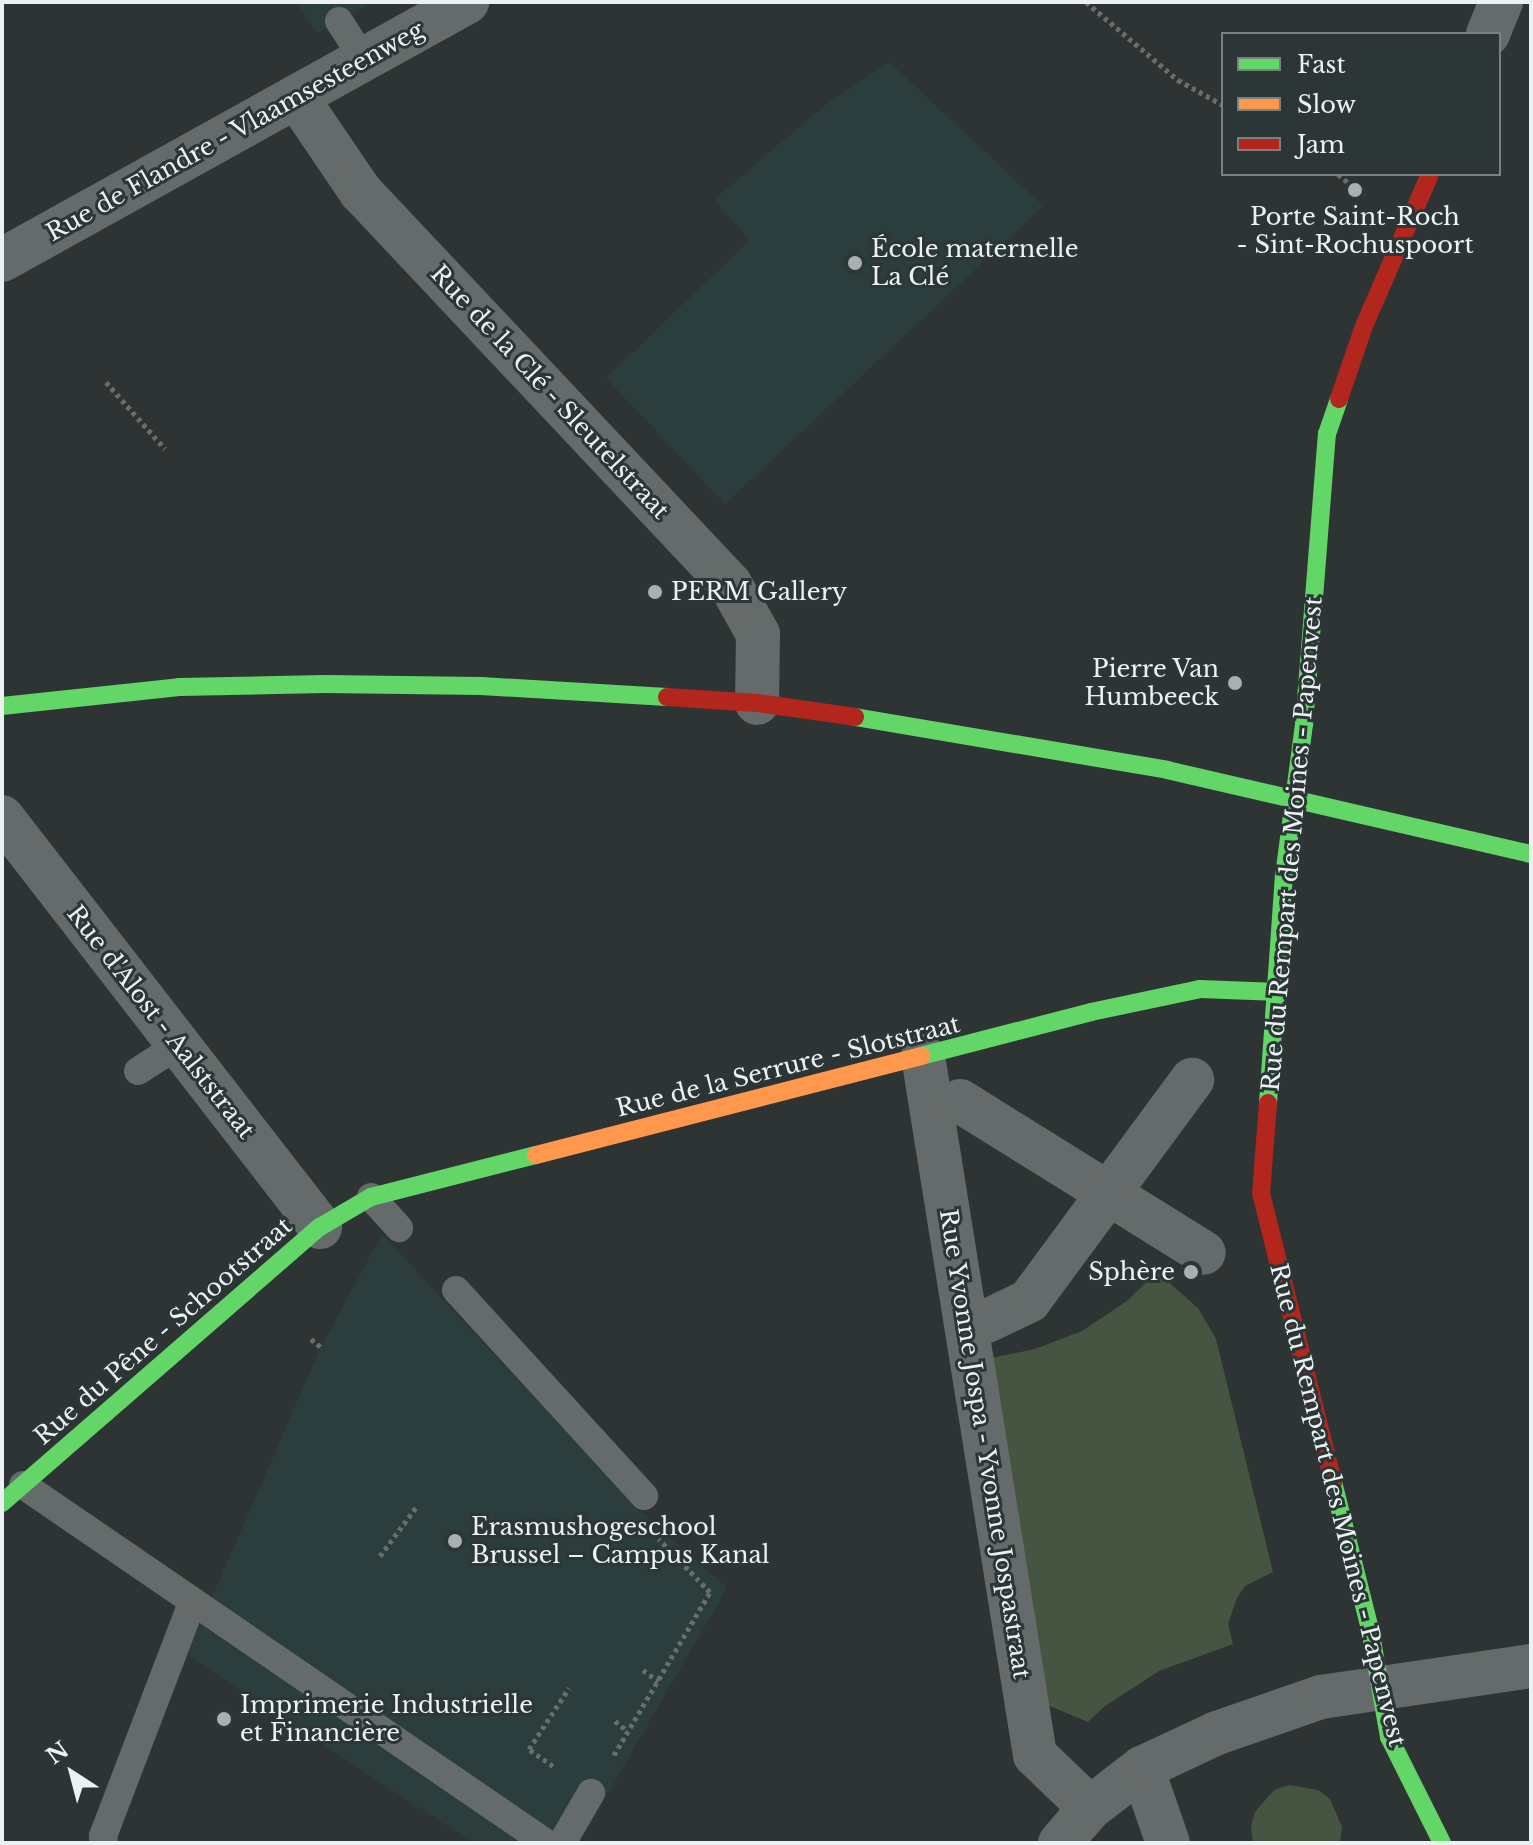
<!DOCTYPE html>
<meta charset="utf-8">
<style>
body{margin:0}
#map{position:relative;width:1533px;height:1845px;overflow:hidden;background:#2e3434;font-family:"Libre Baskerville",serif}
div>[style]{position:absolute}
[style*='--x']{left:calc(var(--x)*1px);top:calc(var(--y)*1px);width:calc(var(--w)*1px);rotate:calc(var(--a)*1deg)}
.built>*{inset:0;background:#2c3d3e}
.green>*{inset:0;background:#455542}
.path>*{height:5px;margin-top:-2.5px;transform-origin:0;background:repeating-linear-gradient(90deg,#696e6d 0 4px,transparent 0 8px)}
.lane>*{height:28px;margin:-14px;padding:0 14px;transform-origin:14px;border-radius:14px;background:#656b6a}
.street>*{height:44px;margin:-22px;padding:0 22px;transform-origin:22px;border-radius:22px;background:#656b6a}
.fast>*{height:18px;margin:-9px;padding:0 9px;transform-origin:9px;border-radius:9px;background:#63d668}
.slow>*{height:18px;margin:-9px;padding:0 9px;transform-origin:9px;border-radius:9px;background:#ff974d}
.jam>*{height:18px;margin:-9px;padding:0 9px;transform-origin:9px;border-radius:9px;background:#b3261e}
.dots>*{width:22px;height:22px;translate:-50% -50%;box-sizing:border-box;border:4px solid #2c3636;border-radius:50%}
span{translate:-50% -50%;white-space:nowrap;text-align:center;line-height:1.15;-webkit-text-stroke:6px #2c3636;paint-order:stroke}
.street-label{font-size:24px;color:#ecf2f3}
.poi-label{font-size:24px;color:#ecf2f3}
.left{translate:0 -50%;text-align:left}
.right{translate:-100% -50%;text-align:right}
.frame{position:absolute;inset:0;border:4px solid #ecf2f3;pointer-events:none}
.legend{position:absolute;left:1221px;top:32px;width:280px;height:144px;box-sizing:border-box;background:#2c3636;border:2px solid #798182;margin:0;padding:10px 14px;list-style:none;font-size:24px;color:#ecf2f3}
.legend li{display:flex;align-items:center;gap:16px;height:40px}
.legend b{width:40px;border:2px solid #798182}
.north{position:absolute;left:32px;top:1733px;width:80px;height:80px;-webkit-text-stroke:6px #2c3636;paint-order:stroke;rotate:324deg;font-size:22px;font-weight:700;line-height:32px;text-align:center;color:#ecf2f3}
.north::after{content:'';display:block;margin:auto;width:28px;height:36px;background:#ecf2f3;clip-path:polygon(50% 0,100% 100%,50% 72%,0 100%)}
</style>
<div id="map">
<div class="built">
<div style="clip-path:polygon(296px 2px,372px 2px,318px 33px)"></div>
<div style="clip-path:polygon(889px 62px,1043px 206px,725px 504px,606px 378px,750px 240px,714px 200px,820px 109px)"></div>
<div style="clip-path:polygon(382px 1234px,638px 1509px,727px 1588px,579px 1843px,473px 1843px,187px 1655px,321px 1347px)"></div>
</div>
<div class="green">
<div style="clip-path:polygon(1157px 1272px,1198px 1308px,1216px 1339px,1273px 1572px,1245px 1586px,1237px 1598px,1228px 1624px,1233px 1644px,1159px 1671px,1105px 1706px,1088px 1722px,1045px 1704px,991px 1358px,1035px 1349px,1082px 1331px,1127px 1301px)"></div>
<div style="clip-path:polygon(1289px 1785px,1318px 1790px,1330px 1799px,1342px 1827px,1340px 1843px,1253px 1843px,1251px 1826px,1255px 1812px,1274px 1790px)"></div>
</div>
<div class="path">
<div style="--x:1086;--y:2;--w:121;--a:40.3"></div>
<div style="--x:1178;--y:80;--w:51;--a:29.1"></div>
<div style="--x:1338;--y:174;--w:34;--a:40"></div>
<div style="--x:106;--y:382;--w:89;--a:48.6"></div>
<div style="--x:311;--y:1339;--w:13;--a:39"></div>
<div style="--x:380;--y:1556;--w:62;--a:-53.5"></div>
<div style="--x:643;--y:1670;--w:19;--a:36"></div>
<div style="--x:615;--y:1721;--w:16;--a:38"></div>
<div style="--x:614;--y:1755;--w:189;--a:-59.5"></div>
<div style="--x:710;--y:1592;--w:74;--a:-133.9"></div>
<div style="--x:553;--y:1766;--w:29;--a:-145"></div>
<div style="--x:529;--y:1749;--w:73;--a:-56.7"></div>
</div>
<div class="lane">
<div style="--x:339;--y:21;--w:46;--a:57.3"></div>
<div style="--x:138;--y:1071;--w:46;--a:-32.7"></div>
<div style="--x:371;--y:1197;--w:42;--a:47.9"></div>
<div style="--x:456;--y:1290;--w:279;--a:47.6"></div>
<div style="--x:23;--y:1485;--w:634;--a:34.39"></div>
<div style="--x:104;--y:1843;--w:7;--a:-98"></div>
<div style="--x:103;--y:1836;--w:249;--a:-69.1"></div>
<div style="--x:562;--y:1843;--w:58;--a:-59.9"></div>
</div>
<div class="street">
<div style="--x:1488;--y:34;--w:35;--a:-68"></div>
<div style="--x:297;--y:98;--w:114;--a:55.8"></div>
<div style="--x:361;--y:192;--w:538;--a:46.73"></div>
<div style="--x:730;--y:584;--w:57;--a:60.8"></div>
<div style="--x:758;--y:634;--w:69;--a:90.8"></div>
<div style="--x:2;--y:260;--w:532;--a:-29.02"></div>
<div style="--x:2;--y:817;--w:519;--a:52.2"></div>
<div style="--x:923;--y:1056;--w:708;--a:80.9"></div>
<div style="--x:1035;--y:1755;--w:76;--a:43.9"></div>
<div style="--x:960;--y:1101;--w:287;--a:31.9"></div>
<div style="--x:987;--y:1321;--w:47;--a:-25.5"></div>
<div style="--x:1029;--y:1301;--w:275;--a:-53.6"></div>
<div style="--x:1142;--y:1768;--w:79;--a:70.9"></div>
<div style="--x:1060;--y:1843;--w:46;--a:-49.4"></div>
<div style="--x:1090;--y:1808;--w:66;--a:-37.6"></div>
<div style="--x:1142;--y:1768;--w:83;--a:-25"></div>
<div style="--x:1217;--y:1733;--w:110;--a:-19.1"></div>
<div style="--x:1321;--y:1697;--w:212;--a:-8.4"></div>
</div>
<div class="fast">
<div style="--x:2;--y:706;--w:178;--a:-6.1"></div>
<div style="--x:179;--y:687;--w:146;--a:-1.2"></div>
<div style="--x:325;--y:684;--w:156;--a:0.7"></div>
<div style="--x:481;--y:686;--w:186;--a:3.4"></div>
<div style="--x:855;--y:717;--w:316;--a:9.6"></div>
<div style="--x:1167;--y:770;--w:374;--a:13"></div>
<div style="--x:921;--y:1056;--w:176;--a:-14.5"></div>
<div style="--x:1091;--y:1012;--w:111;--a:-11.9"></div>
<div style="--x:1200;--y:989;--w:77;--a:2.2"></div>
<div style="--x:1268;--y:1103;--w:228;--a:-86"></div>
<div style="--x:1284;--y:876;--w:152;--a:-82.5"></div>
<div style="--x:1304;--y:725;--w:292;--a:-85.5"></div>
<div style="--x:1327;--y:434;--w:37;--a:-71"></div>
<div style="--x:1333;--y:1482;--w:152;--a:75.9"></div>
<div style="--x:1370;--y:1629;--w:110;--a:80"></div>
<div style="--x:1389;--y:1737;--w:119;--a:63.4"></div>
<div style="--x:2;--y:1503;--w:421;--a:-41"></div>
<div style="--x:320;--y:1227;--w:59;--a:-30.5"></div>
<div style="--x:371;--y:1197;--w:170;--a:-14.3"></div>
</div>
<div class="slow">
<div style="--x:536;--y:1155;--w:398;--a:-14.4"></div>
</div>
<div class="jam">
<div style="--x:1339;--y:399;--w:77;--a:-71.1"></div>
<div style="--x:1364;--y:326;--w:166;--a:-66.5"></div>
<div style="--x:667;--y:697;--w:90;--a:3.8"></div>
<div style="--x:757;--y:703;--w:99;--a:8.1"></div>
<div style="--x:1268;--y:1103;--w:90;--a:94.4"></div>
<div style="--x:1261;--y:1193;--w:298;--a:76"></div>
</div>
<div class="dots">
<div style="left:1355px;top:190px;background:#aab0b0"></div>
<div style="left:855px;top:263px;background:#aab0b0"></div>
<div style="left:655px;top:592px;background:#aab0b0"></div>
<div style="left:1235px;top:683px;background:#aab0b0"></div>
<div style="left:1191px;top:1272px;background:#aab0b0"></div>
<div style="left:455px;top:1541px;background:#aab0b0"></div>
<div style="left:224px;top:1719px;background:#aab0b0"></div>
</div>
<div class="street-label">
<span style="left:235px;top:131px;rotate:-29deg">Rue de Flandre - Vlaamsesteenweg</span>
<span style="left:550px;top:392px;rotate:47deg">Rue de la Clé - Sleutelstraat</span>
<span style="left:1292px;top:844px;rotate:-85deg">Rue du Rempart des Moines - Papenvest</span>
<span style="left:161px;top:1022px;rotate:52deg">Rue d'Alost - Aalststraat</span>
<span style="left:788px;top:1066px;rotate:-14deg">Rue de la Serrure - Slotstraat</span>
<span style="left:163px;top:1331px;rotate:-41deg">Rue du Pêne - Schootstraat</span>
<span style="left:985px;top:1444px;rotate:81deg">Rue Yvonne Jospa - Yvonne Jospastraat</span>
<span style="left:1338px;top:1505px;rotate:76deg">Rue du Rempart des Moines - Papenvest</span>
</div>
<div class="poi-label">
<span style="left:1355px;top:231px">Porte Saint-Roch<br>- Sint-Rochuspoort</span>
<span class="left" style="left:871px;top:263px">École maternelle<br>La Clé</span>
<span class="left" style="left:671px;top:592px">PERM Gallery</span>
<span class="right" style="left:1219px;top:683px">Pierre Van<br>Humbeeck</span>
<span class="right" style="left:1175px;top:1272px">Sphère</span>
<span class="left" style="left:471px;top:1541px">Erasmushogeschool<br>Brussel – Campus Kanal</span>
<span class="left" style="left:240px;top:1719px">Imprimerie Industrielle<br>et Financière</span>
</div>
<div class="frame"></div>
<ul class="legend">
<li><b style="height:10px;background:#63d668"></b>Fast</li>
<li><b style="height:10px;background:#ff974d"></b>Slow</li>
<li><b style="height:10px;background:#b3261e"></b>Jam</li>
</ul>
<div class="north">N</div>
</div>
